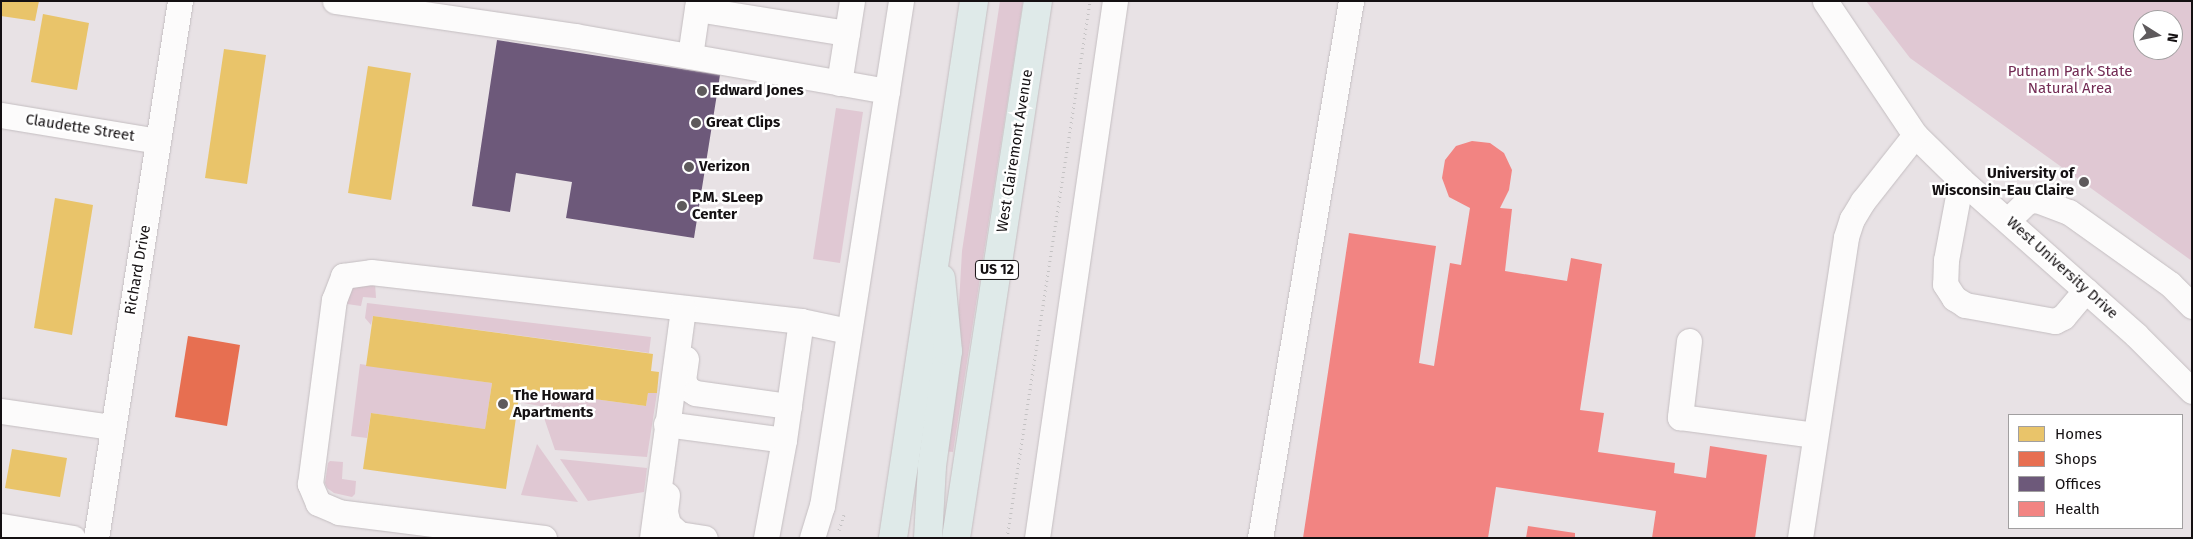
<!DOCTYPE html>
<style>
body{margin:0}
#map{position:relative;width:2193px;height:539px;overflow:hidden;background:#e8e2e5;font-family:"Fira Sans",sans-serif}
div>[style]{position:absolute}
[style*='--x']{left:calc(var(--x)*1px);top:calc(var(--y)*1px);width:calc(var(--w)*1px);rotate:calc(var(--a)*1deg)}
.green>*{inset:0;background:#e0c8d3}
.homes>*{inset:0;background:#e9c46a}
.shops>*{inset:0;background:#e76f51}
.offices>*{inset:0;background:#6d597a}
.health>*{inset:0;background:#f28482}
.path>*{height:3px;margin-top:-1.5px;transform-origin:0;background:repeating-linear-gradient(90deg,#c4c2c3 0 1px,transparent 0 5px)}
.roads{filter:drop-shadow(0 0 1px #c4bec1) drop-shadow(0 0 1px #c4bec1)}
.minor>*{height:25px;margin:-12.5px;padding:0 12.5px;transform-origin:12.5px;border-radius:12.5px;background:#fcfbfb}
.major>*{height:28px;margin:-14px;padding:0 14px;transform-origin:14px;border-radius:14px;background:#dfeae9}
.dots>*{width:14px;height:14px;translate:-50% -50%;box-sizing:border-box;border:2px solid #fff;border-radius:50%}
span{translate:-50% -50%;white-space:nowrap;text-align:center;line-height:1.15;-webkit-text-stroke:5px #fff;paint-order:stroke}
.shield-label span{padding:1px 4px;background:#fff;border:1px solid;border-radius:4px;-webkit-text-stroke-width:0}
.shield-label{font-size:14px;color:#141012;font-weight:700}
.park-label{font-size:15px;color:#732b54}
.poi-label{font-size:15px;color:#141012;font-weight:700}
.left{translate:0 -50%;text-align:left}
.right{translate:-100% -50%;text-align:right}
.street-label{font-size:15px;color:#141012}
.frame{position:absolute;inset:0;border:2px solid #141012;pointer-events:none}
.legend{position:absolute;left:2008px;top:414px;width:175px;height:115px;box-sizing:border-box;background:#fff;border:1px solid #a19fa0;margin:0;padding:6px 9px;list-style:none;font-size:15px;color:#141012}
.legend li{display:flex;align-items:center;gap:10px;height:25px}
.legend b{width:25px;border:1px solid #a19fa0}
.north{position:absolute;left:2133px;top:10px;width:50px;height:50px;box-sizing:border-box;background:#fff;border:1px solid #a19fa0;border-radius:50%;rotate:100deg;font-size:14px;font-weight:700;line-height:20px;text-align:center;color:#141012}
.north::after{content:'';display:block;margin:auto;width:18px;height:22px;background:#5e5a5c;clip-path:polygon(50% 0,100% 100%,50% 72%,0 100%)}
</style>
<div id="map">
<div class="green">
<div style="clip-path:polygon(1000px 1px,1023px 1px,953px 452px,942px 451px,956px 356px,962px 251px)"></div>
<div style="clip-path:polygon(evenodd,1866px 1px,2192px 1px,2192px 261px,1910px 58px,1866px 1px,2143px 20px,2173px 20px,2173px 50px,2143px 50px,2143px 20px)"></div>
<div style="clip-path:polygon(836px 108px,863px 112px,840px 263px,813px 259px)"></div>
<div style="clip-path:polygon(351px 283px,375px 283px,376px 298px,363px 297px,361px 306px,347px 304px)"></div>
<div style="clip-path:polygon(367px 303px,651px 337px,649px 353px,373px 316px,371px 325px,365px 318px)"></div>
<div style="clip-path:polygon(360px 364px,492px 383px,485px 429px,371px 413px,367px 438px,351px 436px)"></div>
<div style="clip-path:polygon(520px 389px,646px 406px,648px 393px,657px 393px,647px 457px,555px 450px,540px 406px,518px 402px)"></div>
<div style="clip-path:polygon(537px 444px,578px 502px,521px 495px)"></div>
<div style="clip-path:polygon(560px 459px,647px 468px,644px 492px,588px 501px)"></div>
<div style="clip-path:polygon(330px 461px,343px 462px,342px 479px,356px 481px,355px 494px,352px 497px,334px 493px,327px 488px,325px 483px,328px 463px)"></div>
</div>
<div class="homes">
<div style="clip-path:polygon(1px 1px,39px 1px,35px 21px,1px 16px)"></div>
<div style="clip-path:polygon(43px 14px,89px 23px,77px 90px,31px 82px)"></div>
<div style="clip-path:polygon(224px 49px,266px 55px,247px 184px,205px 178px)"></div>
<div style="clip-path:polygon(368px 66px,411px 73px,391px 200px,348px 193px)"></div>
<div style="clip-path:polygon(55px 198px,93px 205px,72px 335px,34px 328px)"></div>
<div style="clip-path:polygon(373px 316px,653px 354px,651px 371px,659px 372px,657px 393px,648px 393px,646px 406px,520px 389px,506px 489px,363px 469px,371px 413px,485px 429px,492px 383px,366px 366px)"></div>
<div style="clip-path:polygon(12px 449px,67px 458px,60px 497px,5px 488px)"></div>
</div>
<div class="shops">
<div style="clip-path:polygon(188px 336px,240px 345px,227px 426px,175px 417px)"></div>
</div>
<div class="offices">
<div style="clip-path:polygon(497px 40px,720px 75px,694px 238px,566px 218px,572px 182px,516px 173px,510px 212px,472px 206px)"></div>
</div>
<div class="health">
<div style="clip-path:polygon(1472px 141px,1490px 143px,1504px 153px,1512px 170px,1509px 190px,1500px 208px,1512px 209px,1505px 271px,1567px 281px,1571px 258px,1602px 264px,1580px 410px,1604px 413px,1598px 452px,1675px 463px,1674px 473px,1706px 478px,1710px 446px,1767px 455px,1755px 538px,1652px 538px,1656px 511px,1496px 487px,1488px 538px,1303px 538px,1349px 233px,1436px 246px,1419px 363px,1434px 366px,1450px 263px,1461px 265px,1470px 208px,1449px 197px,1442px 178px,1445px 160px,1456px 146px)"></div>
<div style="clip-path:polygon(1528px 526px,1575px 533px,1575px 538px,1526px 538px)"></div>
</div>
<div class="path">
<div style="--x:839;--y:530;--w:16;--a:-72"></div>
<div style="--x:1007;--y:538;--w:543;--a:-81.21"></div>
</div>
<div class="roads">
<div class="minor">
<div style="--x:335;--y:1;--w:243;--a:8.3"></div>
<div style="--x:575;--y:36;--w:317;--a:10"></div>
<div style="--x:1825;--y:1;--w:161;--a:56.1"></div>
<div style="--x:1915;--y:135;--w:64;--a:44.4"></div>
<div style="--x:1961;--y:180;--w:234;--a:41.5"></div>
<div style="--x:2136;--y:335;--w:79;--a:45"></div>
<div style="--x:697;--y:9;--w:152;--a:9.1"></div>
<div style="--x:690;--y:56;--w:56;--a:-81.7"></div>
<div style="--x:839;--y:83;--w:83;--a:-81"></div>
<div style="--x:1;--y:115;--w:159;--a:9.4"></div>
<div style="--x:1961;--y:180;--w:81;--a:100.6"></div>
<div style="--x:1946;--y:260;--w:24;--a:92"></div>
<div style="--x:1945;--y:284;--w:17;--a:57"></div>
<div style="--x:1954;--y:298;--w:13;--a:32"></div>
<div style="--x:1965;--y:305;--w:91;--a:10.1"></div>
<div style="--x:2055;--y:321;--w:9;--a:-27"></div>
<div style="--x:2063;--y:317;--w:35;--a:-50"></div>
<div style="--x:2008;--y:220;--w:28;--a:-44"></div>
<div style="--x:2028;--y:201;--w:9;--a:-6"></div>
<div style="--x:2037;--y:200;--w:34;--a:21"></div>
<div style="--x:2069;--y:212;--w:124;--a:35.5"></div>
<div style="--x:2170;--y:284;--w:31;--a:45"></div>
<div style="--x:1689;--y:341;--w:77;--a:96.8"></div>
<div style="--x:1680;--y:417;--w:136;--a:7.6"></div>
<div style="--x:686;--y:359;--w:21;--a:98"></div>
<div style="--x:683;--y:380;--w:9;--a:63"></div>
<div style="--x:687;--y:388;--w:9;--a:32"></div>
<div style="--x:695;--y:393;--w:95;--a:7.9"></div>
<div style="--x:1;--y:411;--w:112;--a:8.2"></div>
<div style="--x:666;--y:424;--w:119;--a:7.7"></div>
<div style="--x:667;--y:495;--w:17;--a:97"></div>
<div style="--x:665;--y:512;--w:12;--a:76"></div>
<div style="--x:668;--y:524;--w:15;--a:42"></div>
<div style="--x:679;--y:534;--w:26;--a:9"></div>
<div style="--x:1;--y:526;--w:73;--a:9.5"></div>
<div style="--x:96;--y:538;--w:544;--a:-81.11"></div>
<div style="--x:544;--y:538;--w:207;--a:-172.8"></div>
<div style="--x:339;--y:512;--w:23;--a:-157"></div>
<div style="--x:318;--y:503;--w:21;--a:-113"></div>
<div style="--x:310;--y:484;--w:186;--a:-82.6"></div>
<div style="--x:334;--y:300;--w:26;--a:-69"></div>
<div style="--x:343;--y:276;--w:28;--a:-8"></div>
<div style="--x:371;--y:272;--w:433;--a:6.5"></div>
<div style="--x:801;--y:321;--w:48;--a:12"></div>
<div style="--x:652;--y:538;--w:232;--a:-82.3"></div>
<div style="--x:766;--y:538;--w:100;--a:-79.6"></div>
<div style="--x:784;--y:440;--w:120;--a:-81.9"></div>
<div style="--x:812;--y:538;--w:34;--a:-73"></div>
<div style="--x:822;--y:506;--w:511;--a:-81.11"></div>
<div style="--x:1037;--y:538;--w:543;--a:-81.74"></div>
<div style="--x:1260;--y:538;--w:545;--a:-80.38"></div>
<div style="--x:1800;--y:538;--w:304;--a:-81.3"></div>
<div style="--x:1846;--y:237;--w:19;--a:-72"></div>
<div style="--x:1852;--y:219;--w:21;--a:-59"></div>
<div style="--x:1863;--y:201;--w:84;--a:-51.8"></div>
</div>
<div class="major">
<div style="--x:893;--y:538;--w:543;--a:-81.42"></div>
<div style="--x:928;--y:538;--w:72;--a:-86.8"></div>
<div style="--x:932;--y:466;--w:116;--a:-82.1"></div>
<div style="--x:948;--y:351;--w:73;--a:-95.5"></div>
<div style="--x:956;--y:538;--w:543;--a:-81.32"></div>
</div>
</div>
<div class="dots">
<div style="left:702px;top:91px;background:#5e5a5c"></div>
<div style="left:696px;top:123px;background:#5e5a5c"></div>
<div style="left:689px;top:167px;background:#5e5a5c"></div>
<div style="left:2084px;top:182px;background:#5e5a5c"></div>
<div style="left:682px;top:206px;background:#5e5a5c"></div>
<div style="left:503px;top:404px;background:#5e5a5c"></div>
</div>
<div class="shield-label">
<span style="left:997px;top:270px">US 12</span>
</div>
<div class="park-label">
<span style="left:2070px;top:80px">Putnam Park State<br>Natural Area</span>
</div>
<div class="poi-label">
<span class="left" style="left:712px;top:91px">Edward Jones</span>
<span class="left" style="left:706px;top:123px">Great Clips</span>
<span class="left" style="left:699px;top:167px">Verizon</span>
<span class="right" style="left:2074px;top:182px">University of<br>Wisconsin-Eau Claire</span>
<span class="left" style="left:692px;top:206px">P.M. SLeep<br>Center</span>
<span class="left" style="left:513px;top:404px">The Howard<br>Apartments</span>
</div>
<div class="street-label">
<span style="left:80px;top:128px;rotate:9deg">Claudette Street</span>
<span style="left:1015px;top:151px;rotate:-81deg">West Clairemont Avenue</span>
<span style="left:2062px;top:268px;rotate:42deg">West University Drive</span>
<span style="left:138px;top:270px;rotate:-80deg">Richard Drive</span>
</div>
<div class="frame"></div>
<ul class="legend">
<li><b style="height:14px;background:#e9c46a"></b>Homes</li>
<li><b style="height:14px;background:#e76f51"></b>Shops</li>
<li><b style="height:14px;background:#6d597a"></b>Offices</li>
<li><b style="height:14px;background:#f28482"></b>Health</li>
</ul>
<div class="north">N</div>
</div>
